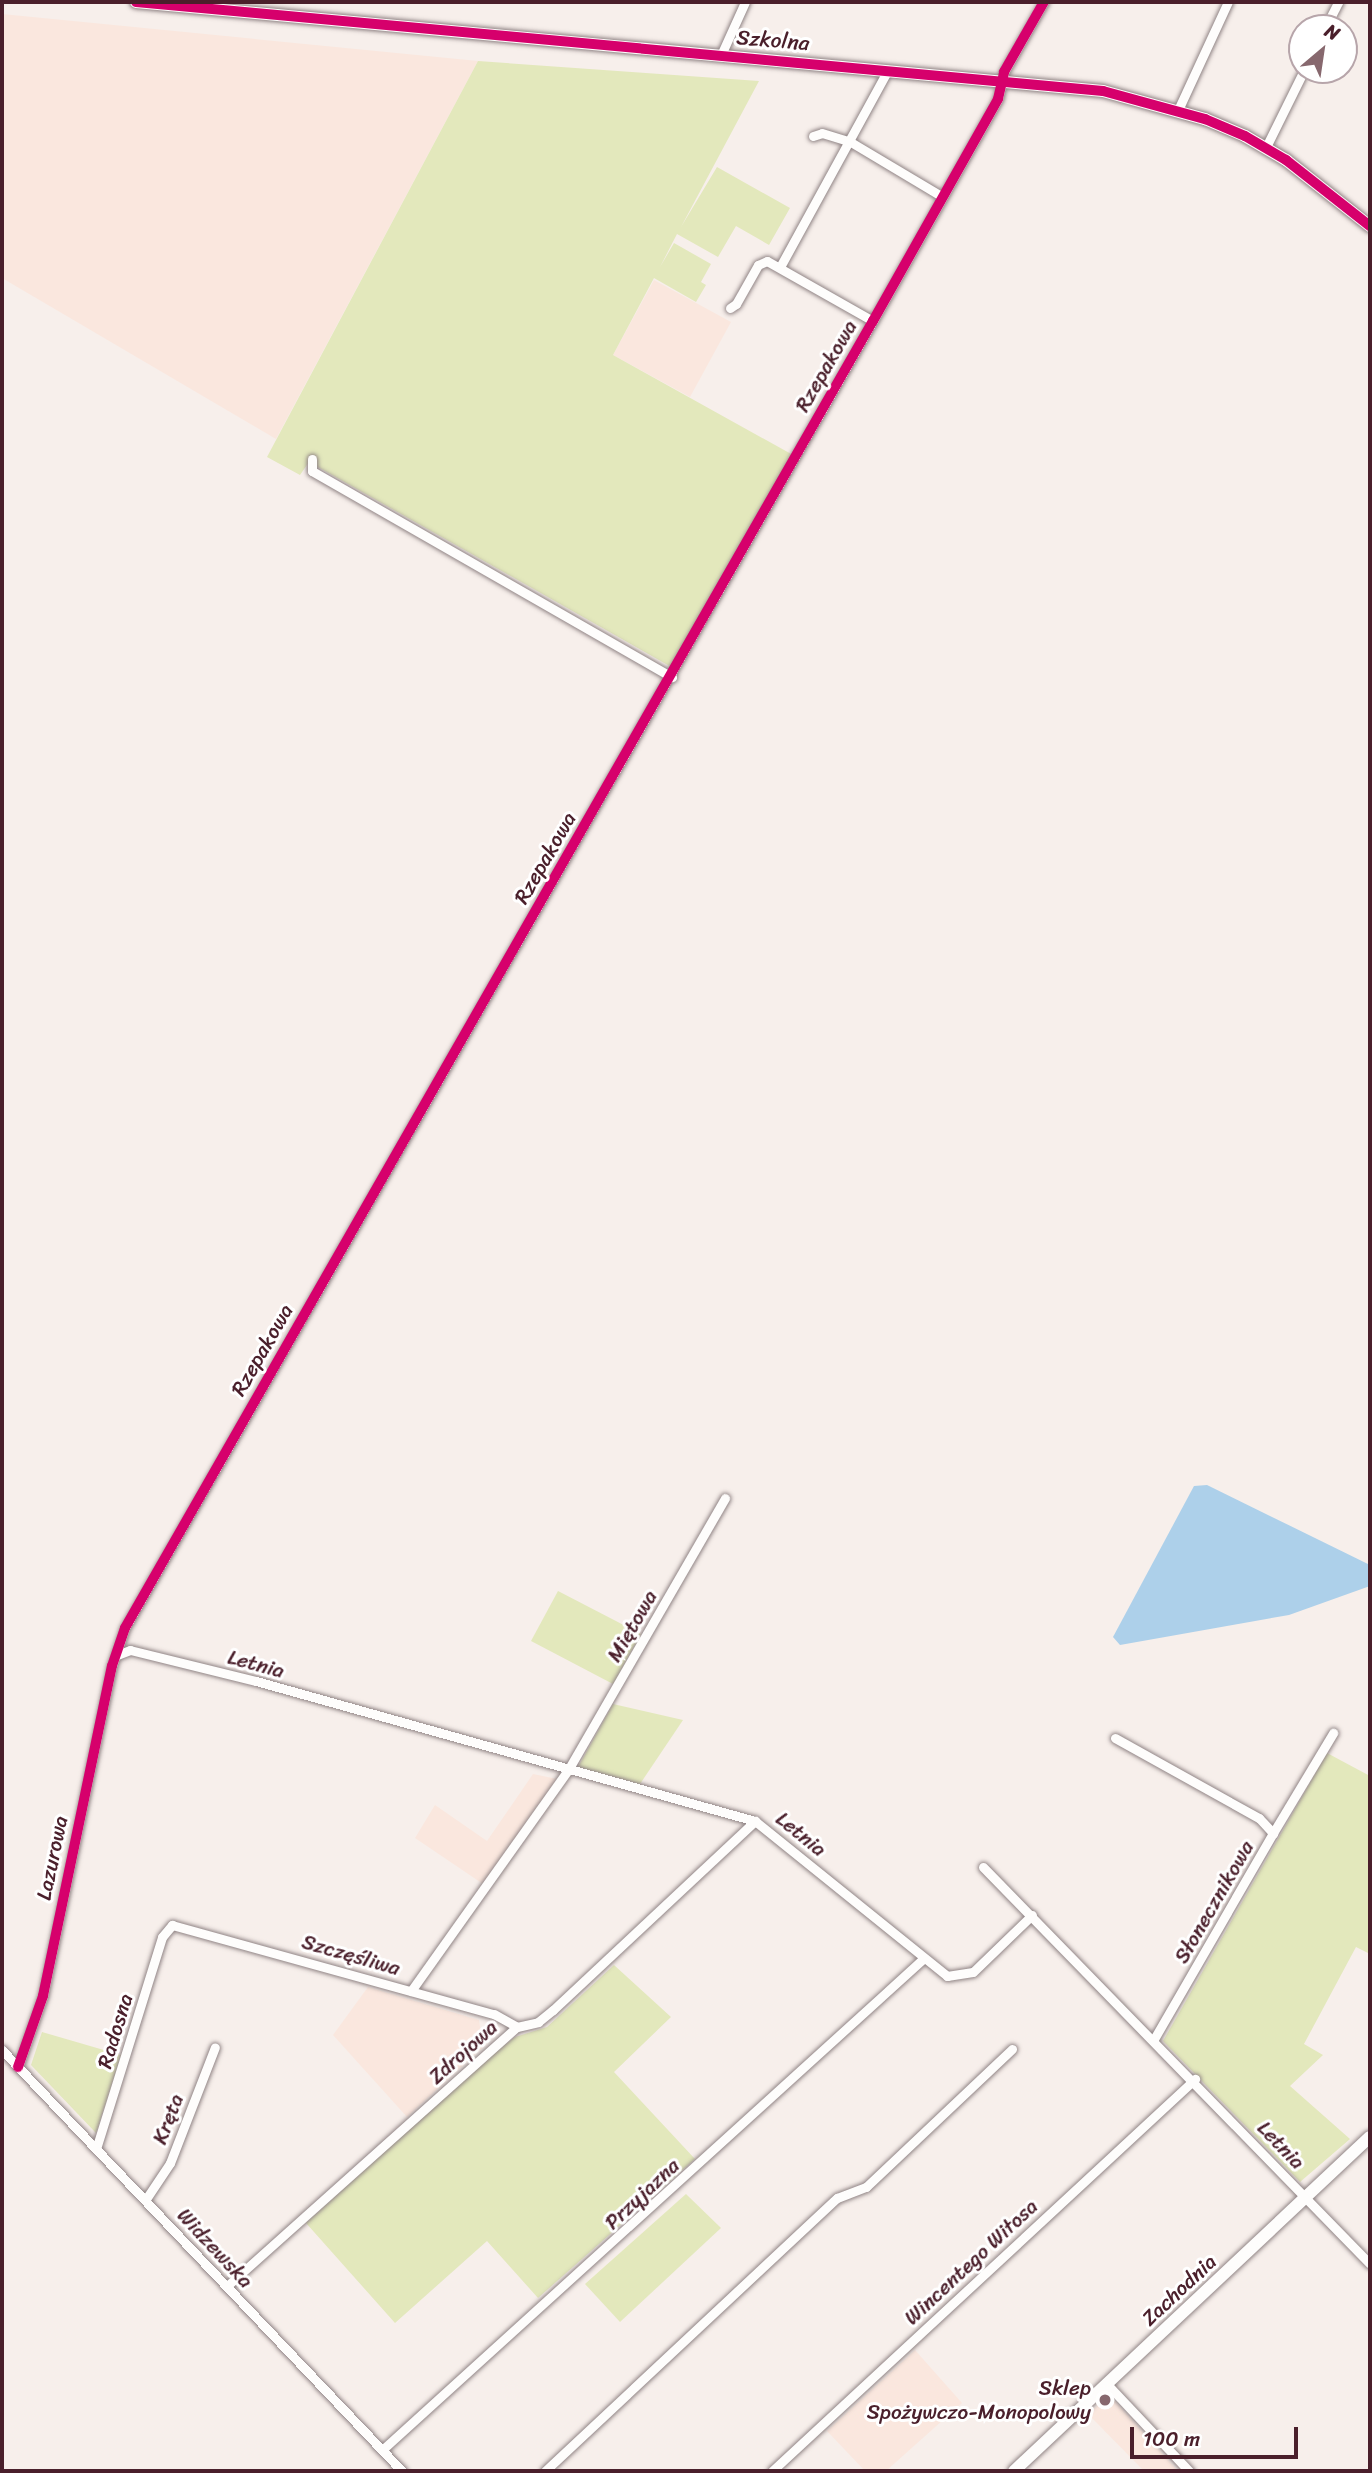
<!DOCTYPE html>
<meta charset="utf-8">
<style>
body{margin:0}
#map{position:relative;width:1372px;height:2473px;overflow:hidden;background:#f7efeb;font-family:Sriracha,sans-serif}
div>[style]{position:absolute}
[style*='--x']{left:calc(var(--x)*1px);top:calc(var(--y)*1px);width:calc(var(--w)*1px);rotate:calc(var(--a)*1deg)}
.built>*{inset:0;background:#fae7de}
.green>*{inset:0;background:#e3e8bc}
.water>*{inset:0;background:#add0ea}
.roads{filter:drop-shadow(0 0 2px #908485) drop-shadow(0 0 2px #908485)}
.street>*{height:9px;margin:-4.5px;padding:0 4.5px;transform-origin:4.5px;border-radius:4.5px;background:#fefdfc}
.secondary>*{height:12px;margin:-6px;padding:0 6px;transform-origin:6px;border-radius:6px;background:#fefdfc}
.cycleway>*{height:10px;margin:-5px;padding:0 5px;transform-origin:5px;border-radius:5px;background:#d6006c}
.dots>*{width:19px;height:19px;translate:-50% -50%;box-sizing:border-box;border:4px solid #fff;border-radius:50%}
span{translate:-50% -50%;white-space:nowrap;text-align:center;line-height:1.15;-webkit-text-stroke:6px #fff;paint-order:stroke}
.street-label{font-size:21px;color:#4a1f2b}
.poi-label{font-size:21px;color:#4a1f2b}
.right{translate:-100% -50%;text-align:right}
.frame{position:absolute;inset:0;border:4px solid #4a1f2b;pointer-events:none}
.north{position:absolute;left:1288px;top:14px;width:70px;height:70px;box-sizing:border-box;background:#fff;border:2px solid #b7a5aa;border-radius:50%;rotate:29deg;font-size:19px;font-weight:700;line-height:28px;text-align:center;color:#4a1f2b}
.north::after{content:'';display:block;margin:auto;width:24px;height:32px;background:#87686e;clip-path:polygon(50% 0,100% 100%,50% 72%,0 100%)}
.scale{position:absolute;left:1130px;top:2427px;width:168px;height:32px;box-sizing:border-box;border:4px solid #4a1f2b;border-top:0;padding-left:9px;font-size:21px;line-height:24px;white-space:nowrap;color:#4a1f2b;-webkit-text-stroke:5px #fff;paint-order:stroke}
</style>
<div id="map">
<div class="built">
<div style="clip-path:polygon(2px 14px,478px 61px,276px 439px,2px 278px)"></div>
<div style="clip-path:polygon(654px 280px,731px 322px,690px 397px,613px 355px)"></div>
<div style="clip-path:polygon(533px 1774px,557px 1779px,483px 1884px,415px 1838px,435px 1805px,487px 1841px)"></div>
<div style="clip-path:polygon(368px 1987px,479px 2020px,483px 2047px,407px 2117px,333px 2035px)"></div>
<div style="clip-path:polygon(915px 2350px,962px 2403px,886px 2471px,865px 2471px,827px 2431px)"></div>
<div style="clip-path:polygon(1109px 2395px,1178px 2471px,1144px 2471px,1088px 2414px)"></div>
</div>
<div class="green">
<div style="clip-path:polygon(478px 61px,759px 81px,681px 227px,717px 167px,790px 208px,769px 245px,736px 226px,718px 257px,677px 234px,660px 267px,674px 243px,711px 264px,701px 282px,706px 285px,696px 302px,654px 278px,613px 355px,793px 455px,673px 668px,309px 462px,300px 475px,267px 457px)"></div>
<div style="clip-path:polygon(558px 1591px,641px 1634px,613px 1684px,531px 1641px)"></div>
<div style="clip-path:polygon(613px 1704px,683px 1720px,640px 1784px,578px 1767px)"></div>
<div style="clip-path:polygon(1327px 1753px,1370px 1776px,1370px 1954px,1356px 1947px,1304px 2044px,1323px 2055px,1290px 2086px,1350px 2139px,1300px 2182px,1163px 2041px)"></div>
<div style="clip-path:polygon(614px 1965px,671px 2017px,614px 2072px,695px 2159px,538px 2298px,487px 2241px,395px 2323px,306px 2223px,481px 2064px,515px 2037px,547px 2027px)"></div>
<div style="clip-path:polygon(42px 2032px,121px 2055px,96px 2133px,31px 2065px)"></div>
<div style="clip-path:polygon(686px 2194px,721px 2228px,620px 2322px,585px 2284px)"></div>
</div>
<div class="water">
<div style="clip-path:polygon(1207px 1485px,1370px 1565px,1370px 1586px,1289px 1615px,1120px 1645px,1113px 1637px,1194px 1486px)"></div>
</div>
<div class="roads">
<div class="street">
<div style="--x:1325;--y:28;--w:29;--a:-63"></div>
<div style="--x:721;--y:55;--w:58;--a:-65.6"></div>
<div style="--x:1178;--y:110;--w:119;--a:-65.2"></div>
<div style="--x:813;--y:136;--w:9;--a:-18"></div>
<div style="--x:822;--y:133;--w:28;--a:17"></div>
<div style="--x:849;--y:141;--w:109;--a:30.8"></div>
<div style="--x:1266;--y:147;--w:86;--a:-63.7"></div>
<div style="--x:780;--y:267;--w:225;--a:-61.3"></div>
<div style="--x:730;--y:308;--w:7;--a:-34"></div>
<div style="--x:736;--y:304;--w:45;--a:-60.6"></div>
<div style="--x:758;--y:265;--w:10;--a:-24"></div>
<div style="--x:767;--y:261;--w:122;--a:29.5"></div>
<div style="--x:312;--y:459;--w:12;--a:90"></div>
<div style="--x:312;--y:471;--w:415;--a:29.8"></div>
<div style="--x:117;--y:1655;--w:14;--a:-21"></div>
<div style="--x:130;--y:1650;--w:130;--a:13.8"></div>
<div style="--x:256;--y:1681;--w:518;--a:15.67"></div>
<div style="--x:755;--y:1821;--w:247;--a:38.9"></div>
<div style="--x:947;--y:1976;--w:26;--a:-9"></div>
<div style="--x:973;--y:1972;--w:82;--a:-44"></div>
<div style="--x:1115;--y:1738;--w:165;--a:29.1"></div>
<div style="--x:1259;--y:1818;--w:21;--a:47"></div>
<div style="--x:1273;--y:1833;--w:238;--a:120"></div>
<div style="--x:1273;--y:1833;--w:117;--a:-59"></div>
<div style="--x:983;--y:1867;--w:554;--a:45.73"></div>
<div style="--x:411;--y:1991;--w:271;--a:-54.6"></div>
<div style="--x:568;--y:1770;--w:314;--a:-60"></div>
<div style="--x:2;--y:2050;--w:581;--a:46.47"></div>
<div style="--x:18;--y:2067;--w:75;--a:-70.6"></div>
<div style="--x:43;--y:1996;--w:337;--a:-78.2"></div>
<div style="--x:112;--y:1666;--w:40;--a:-71.1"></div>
<div style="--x:125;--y:1628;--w:1506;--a:-60.22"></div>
<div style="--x:873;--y:321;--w:255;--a:-60.6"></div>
<div style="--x:998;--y:99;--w:28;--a:-77"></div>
<div style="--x:1004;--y:72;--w:81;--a:-60.3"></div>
<div style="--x:96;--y:2149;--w:222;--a:-72.7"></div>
<div style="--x:162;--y:1937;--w:16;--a:-50"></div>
<div style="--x:172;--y:1925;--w:334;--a:15.5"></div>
<div style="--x:494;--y:2014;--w:26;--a:29"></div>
<div style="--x:146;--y:2199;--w:43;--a:-56.3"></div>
<div style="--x:170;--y:2163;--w:124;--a:-68.8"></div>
<div style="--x:227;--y:2286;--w:389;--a:-41.8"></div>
<div style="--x:517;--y:2027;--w:22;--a:-13"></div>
<div style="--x:538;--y:2022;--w:19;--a:-39"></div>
<div style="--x:553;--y:2010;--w:277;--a:-43.1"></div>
<div style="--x:1107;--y:2384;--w:120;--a:46.7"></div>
<div style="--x:382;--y:2450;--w:731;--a:-42.23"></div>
<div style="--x:545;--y:2471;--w:400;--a:-43.1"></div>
<div style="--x:837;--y:2198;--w:31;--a:-21"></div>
<div style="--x:866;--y:2187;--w:201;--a:-43.4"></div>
<div style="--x:772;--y:2471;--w:577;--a:-42.82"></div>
</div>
<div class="secondary">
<div style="--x:136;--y:2;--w:971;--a:5.26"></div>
<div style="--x:1103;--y:91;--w:106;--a:15.4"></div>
<div style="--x:1205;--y:119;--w:43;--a:23"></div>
<div style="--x:1245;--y:136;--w:48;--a:30.3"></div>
<div style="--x:1286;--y:160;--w:107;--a:38.2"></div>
<div style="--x:1014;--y:2471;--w:488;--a:-43.2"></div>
</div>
</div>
<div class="cycleway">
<div style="--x:136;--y:2;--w:971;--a:5.26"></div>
<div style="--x:1103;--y:91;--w:106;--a:15.4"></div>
<div style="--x:1205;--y:119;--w:43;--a:23"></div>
<div style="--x:1245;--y:136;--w:48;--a:30.3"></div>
<div style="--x:1286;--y:160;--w:107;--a:38.2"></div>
<div style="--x:18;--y:2067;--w:75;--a:-70.6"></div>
<div style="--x:43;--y:1996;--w:337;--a:-78.2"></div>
<div style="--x:112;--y:1666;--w:40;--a:-71.1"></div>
<div style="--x:125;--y:1628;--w:1506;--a:-60.22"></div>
<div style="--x:873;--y:321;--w:255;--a:-60.6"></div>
<div style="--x:998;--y:99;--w:28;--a:-77"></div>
<div style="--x:1004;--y:72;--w:81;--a:-60.3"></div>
</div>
<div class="dots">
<div style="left:1105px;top:2400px;background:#87686e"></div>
</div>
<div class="street-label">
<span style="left:773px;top:40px;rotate:5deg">Szkolna</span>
<span style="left:826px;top:366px;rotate:-60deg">Rzepakowa</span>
<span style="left:545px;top:858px;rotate:-60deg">Rzepakowa</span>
<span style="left:262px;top:1350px;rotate:-60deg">Rzepakowa</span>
<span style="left:632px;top:1626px;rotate:-60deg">Miętowa</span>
<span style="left:256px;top:1664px;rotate:15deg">Letnia</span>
<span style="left:801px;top:1834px;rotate:39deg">Letnia</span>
<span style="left:52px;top:1858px;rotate:-78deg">Lazurowa</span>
<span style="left:1214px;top:1902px;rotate:-60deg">Słonecznikowa</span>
<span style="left:351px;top:1955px;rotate:16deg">Szczęśliwa</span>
<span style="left:115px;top:2031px;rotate:-73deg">Radosna</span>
<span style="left:463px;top:2052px;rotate:-42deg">Zdrojowa</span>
<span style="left:168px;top:2119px;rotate:-69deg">Kręta</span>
<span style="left:1281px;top:2145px;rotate:46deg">Letnia</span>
<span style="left:642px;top:2194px;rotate:-43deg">Przyjazna</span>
<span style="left:215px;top:2248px;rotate:47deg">Widzewska</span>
<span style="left:971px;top:2262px;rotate:-43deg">Wincentego Witosa</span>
<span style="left:1179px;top:2290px;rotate:-43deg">Zachodnia</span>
</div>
<div class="poi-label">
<span class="right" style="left:1091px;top:2400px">Sklep<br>Spożywczo-Monopolowy</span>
</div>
<div class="frame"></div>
<div class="north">N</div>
<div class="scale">100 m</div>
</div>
